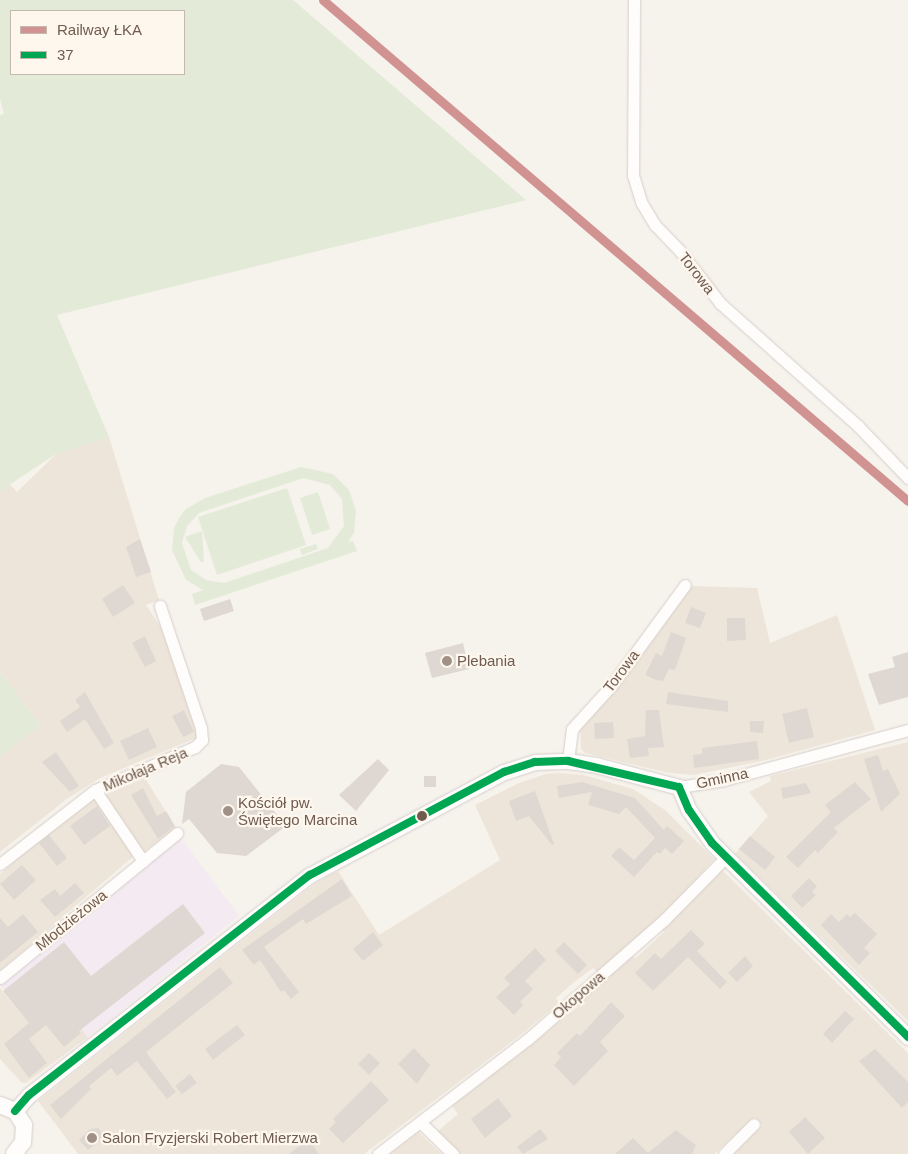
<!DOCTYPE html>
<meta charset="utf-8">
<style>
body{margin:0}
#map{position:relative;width:908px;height:1154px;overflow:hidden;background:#f6f2ec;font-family:Helvetica,sans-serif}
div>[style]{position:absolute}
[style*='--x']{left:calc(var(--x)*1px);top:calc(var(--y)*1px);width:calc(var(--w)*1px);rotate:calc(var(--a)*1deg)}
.residential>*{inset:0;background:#eee5da}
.education>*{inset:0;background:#f3eaf2}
.green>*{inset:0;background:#e3ebd8}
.building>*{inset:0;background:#dfd8d2}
.roads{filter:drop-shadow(0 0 1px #d5cfca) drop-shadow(0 0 1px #d5cfca)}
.minor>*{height:11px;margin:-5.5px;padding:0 5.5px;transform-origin:5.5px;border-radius:5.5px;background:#fefdfc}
.tertiary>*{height:15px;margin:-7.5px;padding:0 7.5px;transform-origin:7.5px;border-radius:7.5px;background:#fefdfc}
.secondary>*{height:16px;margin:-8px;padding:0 8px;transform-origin:8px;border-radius:8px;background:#fefdfc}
.bus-1>*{height:8px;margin:-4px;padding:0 4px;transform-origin:4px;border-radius:4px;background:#00a651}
.rail-1>*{height:9px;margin:-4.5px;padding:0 4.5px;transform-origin:4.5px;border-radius:4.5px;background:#d09391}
.dots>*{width:14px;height:14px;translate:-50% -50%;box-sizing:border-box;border:2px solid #fdf7ee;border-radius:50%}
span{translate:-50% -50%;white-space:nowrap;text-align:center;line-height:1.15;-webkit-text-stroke:4.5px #fdf7ee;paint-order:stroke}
.street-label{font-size:15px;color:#715b4f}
.poi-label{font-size:15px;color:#715b4f}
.left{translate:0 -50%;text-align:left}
.legend{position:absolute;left:10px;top:10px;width:175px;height:65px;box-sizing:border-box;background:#fdf7ee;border:1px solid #c5b9ae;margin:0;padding:6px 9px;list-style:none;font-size:15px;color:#715b4f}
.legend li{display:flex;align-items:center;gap:10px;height:25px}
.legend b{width:25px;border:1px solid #c5b9ae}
</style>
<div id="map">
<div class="residential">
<div style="clip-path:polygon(109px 437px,159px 600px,146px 605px,162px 629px,197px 730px,196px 738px,100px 778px,67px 799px,0 852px,0 757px,40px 725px,0 671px,0 491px,9px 483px,17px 492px,56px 454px)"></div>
<div style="clip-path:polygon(692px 586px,757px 588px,770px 643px,837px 615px,875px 730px,762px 761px,694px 775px,669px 773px,585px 753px,581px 749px,580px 729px,621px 683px)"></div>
<div style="clip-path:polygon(908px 742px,908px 1021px,735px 854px,768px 816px,749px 792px,771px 781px,770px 776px)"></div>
<div style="clip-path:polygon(560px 773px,583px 775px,633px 789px,665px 810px,714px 859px,667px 913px,597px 972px,593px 968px,573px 983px,556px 998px,559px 1003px,523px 1033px,364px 1154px,78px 1154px,38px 1101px,317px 882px,338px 871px,379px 935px,500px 860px,475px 805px,519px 783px,546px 774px)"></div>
<div style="clip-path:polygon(145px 778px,176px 828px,142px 853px,105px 795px)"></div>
<div style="clip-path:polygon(95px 798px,135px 855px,0 971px,0 874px,63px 819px)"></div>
<div style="clip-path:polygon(721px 869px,908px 1053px,908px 1154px,731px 1154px,762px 1125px,755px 1117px,714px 1154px,460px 1154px,437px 1132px,458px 1114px,452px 1106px,578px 1007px,574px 1002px,629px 956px,636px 958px,664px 932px,661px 929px)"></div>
<div style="clip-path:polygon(0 988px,29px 1023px,58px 999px,88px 1037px,26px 1083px,22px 1083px,0 1059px)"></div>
<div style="clip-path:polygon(418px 1132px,442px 1154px,390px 1154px)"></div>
</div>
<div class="education">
<div style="clip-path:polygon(180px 837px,239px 916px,88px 1037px,58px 1000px,29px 1023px,0 984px)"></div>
</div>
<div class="green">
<div style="clip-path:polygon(evenodd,0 0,293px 0,526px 200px,57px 315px,109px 437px,56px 454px,0 491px,0 115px,4px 114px,0 99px,0 0,11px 11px,184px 11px,184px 74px,11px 74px,11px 11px)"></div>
<div style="clip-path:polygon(evenodd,301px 467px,333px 474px,349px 490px,356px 511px,354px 533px,348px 542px,353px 541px,357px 551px,195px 605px,192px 594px,203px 590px,186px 580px,172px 550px,174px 528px,179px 518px,186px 509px,205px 498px,301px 467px,303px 478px,330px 485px,342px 499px,344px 526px,328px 548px,224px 583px,206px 580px,191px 570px,182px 543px,187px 526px,199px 513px,303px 478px)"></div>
<div style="clip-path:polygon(287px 488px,306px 545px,217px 575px,198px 517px)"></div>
<div style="clip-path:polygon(318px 492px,330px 529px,312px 535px,300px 498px)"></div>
<div style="clip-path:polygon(202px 531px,204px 562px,201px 562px,185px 537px)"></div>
<div style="clip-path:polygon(316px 544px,318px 549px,302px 555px,300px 549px)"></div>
<div style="clip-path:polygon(0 671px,40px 725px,0 757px)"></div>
</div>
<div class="building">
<div style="clip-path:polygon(140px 539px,151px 572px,136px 577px,126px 547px)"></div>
<div style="clip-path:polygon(123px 585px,135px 603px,113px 617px,102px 599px)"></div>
<div style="clip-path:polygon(230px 599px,234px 611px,204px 621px,200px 609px)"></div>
<div style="clip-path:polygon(691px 607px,706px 613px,700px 628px,685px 623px)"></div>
<div style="clip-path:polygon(727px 618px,745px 618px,746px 640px,727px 641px)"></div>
<div style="clip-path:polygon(671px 632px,686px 638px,675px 670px,669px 669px,663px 681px,656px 680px,645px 675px,656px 653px,662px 656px)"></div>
<div style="clip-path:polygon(145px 636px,156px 661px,145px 667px,132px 643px)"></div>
<div style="clip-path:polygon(463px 643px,469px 669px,432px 678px,425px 653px)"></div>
<div style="clip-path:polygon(908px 652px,908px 697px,879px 705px,868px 674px,895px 667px,892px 657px)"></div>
<div style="clip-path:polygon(85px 692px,114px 743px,104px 749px,85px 719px,67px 732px,60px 721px,80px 707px,75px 700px)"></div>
<div style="clip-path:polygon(668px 692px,728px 701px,728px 712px,666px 704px)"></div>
<div style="clip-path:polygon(807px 708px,814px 737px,789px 743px,782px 714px)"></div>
<div style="clip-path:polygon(184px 710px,194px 732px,183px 737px,172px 716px)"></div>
<div style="clip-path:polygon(646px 710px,659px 710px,664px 747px,648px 748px,649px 756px,630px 758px,627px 739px,645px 736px)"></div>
<div style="clip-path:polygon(750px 721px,764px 721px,763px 733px,750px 732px)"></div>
<div style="clip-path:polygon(613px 722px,614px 738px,595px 739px,594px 723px)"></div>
<div style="clip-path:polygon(148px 728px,157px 747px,129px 760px,120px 741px)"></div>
<div style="clip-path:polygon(757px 741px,759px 759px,694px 768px,693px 755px,702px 754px,702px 748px)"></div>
<div style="clip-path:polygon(56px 752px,79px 786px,70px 792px,42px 762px)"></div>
<div style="clip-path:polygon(878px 755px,883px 771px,888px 769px,900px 794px,881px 812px,864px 759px)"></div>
<div style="clip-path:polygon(378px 759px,389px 770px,356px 811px,339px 795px)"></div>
<div style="clip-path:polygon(221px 764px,239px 767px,286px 826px,246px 856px,217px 853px,189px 819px,182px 824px,186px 792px)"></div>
<div style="clip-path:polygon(424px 776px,436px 776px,436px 787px,424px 787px)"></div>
<div style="clip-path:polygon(582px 782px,635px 798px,664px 830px,667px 826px,684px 841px,672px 854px,665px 848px,660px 854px,657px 852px,634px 877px,611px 856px,619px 847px,634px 860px,655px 838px,626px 807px,619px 814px,588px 805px,592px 792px,559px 798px,557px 786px)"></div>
<div style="clip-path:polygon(855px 782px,871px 799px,834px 828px,838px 832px,818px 853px,815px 850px,798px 868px,786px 857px,831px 812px,825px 805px)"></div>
<div style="clip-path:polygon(806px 783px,811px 793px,783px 799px,781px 788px)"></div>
<div style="clip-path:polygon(143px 788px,157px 816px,166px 811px,175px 826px,158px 839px,131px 795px)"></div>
<div style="clip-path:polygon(535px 791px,554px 844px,552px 845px,529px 816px,516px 821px,509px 801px)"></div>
<div style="clip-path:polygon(97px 806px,110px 826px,84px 845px,70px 826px)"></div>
<div style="clip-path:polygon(49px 835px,67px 858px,57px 866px,39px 843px)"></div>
<div style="clip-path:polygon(750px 836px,775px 857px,765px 870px,739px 849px)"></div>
<div style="clip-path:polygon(22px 865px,36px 880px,14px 900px,0 884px)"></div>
<div style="clip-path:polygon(809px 878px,817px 886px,812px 892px,816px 895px,802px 908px,791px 896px)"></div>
<div style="clip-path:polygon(342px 879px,352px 896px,306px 924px,303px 919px,264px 947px,299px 992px,291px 999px,284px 990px,281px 992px,260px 960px,254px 965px,242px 950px)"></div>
<div style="clip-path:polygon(75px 883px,84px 893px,55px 917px,40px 900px,55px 889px,60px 896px)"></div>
<div style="clip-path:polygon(183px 904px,205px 933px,79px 1031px,81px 1033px,64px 1047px,46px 1025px,29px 1039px,47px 1063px,29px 1078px,4px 1044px,29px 1023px,3px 991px,64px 942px,91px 976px)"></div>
<div style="clip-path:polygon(855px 913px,877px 934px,864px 948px,870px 953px,859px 965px,821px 925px,831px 914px,839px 922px,847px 914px,850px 917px)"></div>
<div style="clip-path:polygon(23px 914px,38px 932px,0 963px,0 918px,8px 927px)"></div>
<div style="clip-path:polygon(691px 930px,705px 944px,697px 951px,727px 982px,720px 989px,688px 957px,653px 991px,635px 973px,655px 953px,661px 959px)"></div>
<div style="clip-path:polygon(373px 932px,383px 945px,363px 961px,353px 949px)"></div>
<div style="clip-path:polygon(564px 942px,587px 965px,578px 974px,555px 951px)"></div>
<div style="clip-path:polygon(535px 948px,546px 960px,525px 981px,533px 989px,520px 1002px,523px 1005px,514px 1015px,496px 997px,510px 984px,504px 978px)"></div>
<div style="clip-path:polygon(745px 956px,753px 966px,737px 982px,728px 973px)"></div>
<div style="clip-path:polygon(220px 967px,233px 983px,146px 1052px,176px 1092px,167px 1099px,137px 1061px,117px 1076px,111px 1068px,89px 1086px,91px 1089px,61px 1119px,50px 1105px)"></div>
<div style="clip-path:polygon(611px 1002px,625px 1016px,600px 1042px,608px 1051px,574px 1086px,554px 1065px,561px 1057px,557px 1053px,577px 1033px,580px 1036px)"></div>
<div style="clip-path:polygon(845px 1011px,854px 1019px,832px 1043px,823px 1034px)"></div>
<div style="clip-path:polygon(237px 1025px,245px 1035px,213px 1060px,205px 1049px)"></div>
<div style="clip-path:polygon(414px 1048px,430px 1065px,417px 1084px,398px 1064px)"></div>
<div style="clip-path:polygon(875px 1049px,908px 1082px,908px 1102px,902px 1108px,859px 1061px)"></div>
<div style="clip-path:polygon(369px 1053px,380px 1063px,369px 1075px,358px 1064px)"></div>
<div style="clip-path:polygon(190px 1074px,197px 1083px,182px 1094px,175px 1086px)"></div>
<div style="clip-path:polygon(371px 1081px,389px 1100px,343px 1143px,329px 1129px,336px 1122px,333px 1119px)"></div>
<div style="clip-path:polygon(498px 1098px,512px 1116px,485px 1138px,471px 1119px)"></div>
<div style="clip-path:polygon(805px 1117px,825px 1138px,808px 1154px,789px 1132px)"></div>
<div style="clip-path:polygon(98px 1128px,105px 1137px,88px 1150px,79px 1140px,90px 1129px)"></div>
<div style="clip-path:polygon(540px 1129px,548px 1139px,523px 1154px,517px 1147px)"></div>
<div style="clip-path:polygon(676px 1130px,696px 1145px,692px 1154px,615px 1154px,633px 1138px,648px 1153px)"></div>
<div style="clip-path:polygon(308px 1139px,319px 1154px,289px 1154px)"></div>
</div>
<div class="roads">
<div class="minor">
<div style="--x:634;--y:0;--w:175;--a:90.3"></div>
<div style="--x:633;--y:175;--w:28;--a:73"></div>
<div style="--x:641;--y:202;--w:27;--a:59"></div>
<div style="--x:655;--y:225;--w:36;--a:46"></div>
<div style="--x:680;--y:251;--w:66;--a:52.4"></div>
<div style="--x:720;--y:303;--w:185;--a:41.7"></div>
<div style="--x:858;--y:426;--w:72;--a:46.1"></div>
<div style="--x:568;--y:761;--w:32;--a:-83"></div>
<div style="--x:572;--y:729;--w:58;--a:-47.8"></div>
<div style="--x:611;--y:686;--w:125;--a:-53.8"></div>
<div style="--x:679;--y:787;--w:46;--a:-8.8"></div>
<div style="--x:724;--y:780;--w:191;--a:-15.2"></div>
<div style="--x:95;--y:790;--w:86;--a:55.9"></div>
<div style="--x:0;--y:864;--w:120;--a:-37.9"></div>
<div style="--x:95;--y:790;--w:109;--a:-23.3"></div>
<div style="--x:195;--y:747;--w:10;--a:-45"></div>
<div style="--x:202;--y:740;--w:12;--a:-95"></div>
<div style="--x:201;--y:728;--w:129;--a:-108.6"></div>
<div style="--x:0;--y:978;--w:229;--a:-39.3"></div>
<div style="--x:420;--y:1122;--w:46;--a:44.1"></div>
<div style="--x:378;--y:1154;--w:189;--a:-37.5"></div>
<div style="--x:528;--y:1039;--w:181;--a:-41.2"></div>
<div style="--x:664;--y:920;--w:88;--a:-45.5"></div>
<div style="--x:724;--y:1154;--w:42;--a:-45"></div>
</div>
<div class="tertiary">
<div style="--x:15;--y:1111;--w:21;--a:-49"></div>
<div style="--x:29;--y:1095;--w:357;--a:-38.1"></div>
<div style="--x:310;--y:875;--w:220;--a:-28"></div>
<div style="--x:504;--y:772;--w:33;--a:-18"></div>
<div style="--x:535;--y:762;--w:33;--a:-2"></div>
<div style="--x:568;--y:761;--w:28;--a:8"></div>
<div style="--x:596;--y:765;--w:86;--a:14.8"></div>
<div style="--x:679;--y:787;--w:25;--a:67"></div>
<div style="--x:689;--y:810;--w:40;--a:55.1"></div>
<div style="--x:712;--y:843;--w:276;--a:44.7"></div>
</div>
<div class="secondary">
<div style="--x:0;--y:1105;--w:16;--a:22"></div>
<div style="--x:15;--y:1111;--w:17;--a:57"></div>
<div style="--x:24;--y:1125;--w:17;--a:93"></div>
<div style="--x:23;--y:1142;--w:15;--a:127"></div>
</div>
</div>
<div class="bus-1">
<div style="--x:679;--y:787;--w:25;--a:67"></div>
<div style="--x:689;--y:810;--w:40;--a:55.1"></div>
<div style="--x:712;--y:843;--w:276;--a:44.7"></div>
<div style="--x:15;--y:1111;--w:21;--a:-49"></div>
<div style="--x:29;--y:1095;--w:357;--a:-38.1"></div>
<div style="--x:310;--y:875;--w:220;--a:-28"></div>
<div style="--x:504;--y:772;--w:33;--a:-18"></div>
<div style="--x:535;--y:762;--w:33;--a:-2"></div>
<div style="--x:568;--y:761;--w:114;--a:13.2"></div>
</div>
<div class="rail-1">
<div style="--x:323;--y:0;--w:770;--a:40.58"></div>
</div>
<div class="dots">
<div style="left:447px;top:661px;background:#a09086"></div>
<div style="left:228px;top:811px;background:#a09086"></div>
<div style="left:422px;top:816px;background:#715b4f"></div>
<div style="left:92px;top:1138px;background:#a09086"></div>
</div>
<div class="street-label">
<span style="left:697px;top:273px;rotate:52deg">Torowa</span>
<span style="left:621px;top:671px;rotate:-53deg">Torowa</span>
<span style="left:145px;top:769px;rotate:-23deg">Mikołaja Reja</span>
<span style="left:722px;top:778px;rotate:-12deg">Gminna</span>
<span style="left:71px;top:920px;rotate:-39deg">Młodzieżowa</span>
<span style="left:578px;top:995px;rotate:-41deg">Okopowa</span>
</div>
<div class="poi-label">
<span class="left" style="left:457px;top:661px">Plebania</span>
<span class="left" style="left:238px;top:811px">Kościół pw.<br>Świętego Marcina</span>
<span class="left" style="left:102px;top:1138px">Salon Fryzjerski Robert Mierzwa</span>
</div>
<ul class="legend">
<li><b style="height:6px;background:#d09391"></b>Railway ŁKA</li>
<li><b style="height:6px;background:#00a651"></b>37</li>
</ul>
</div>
